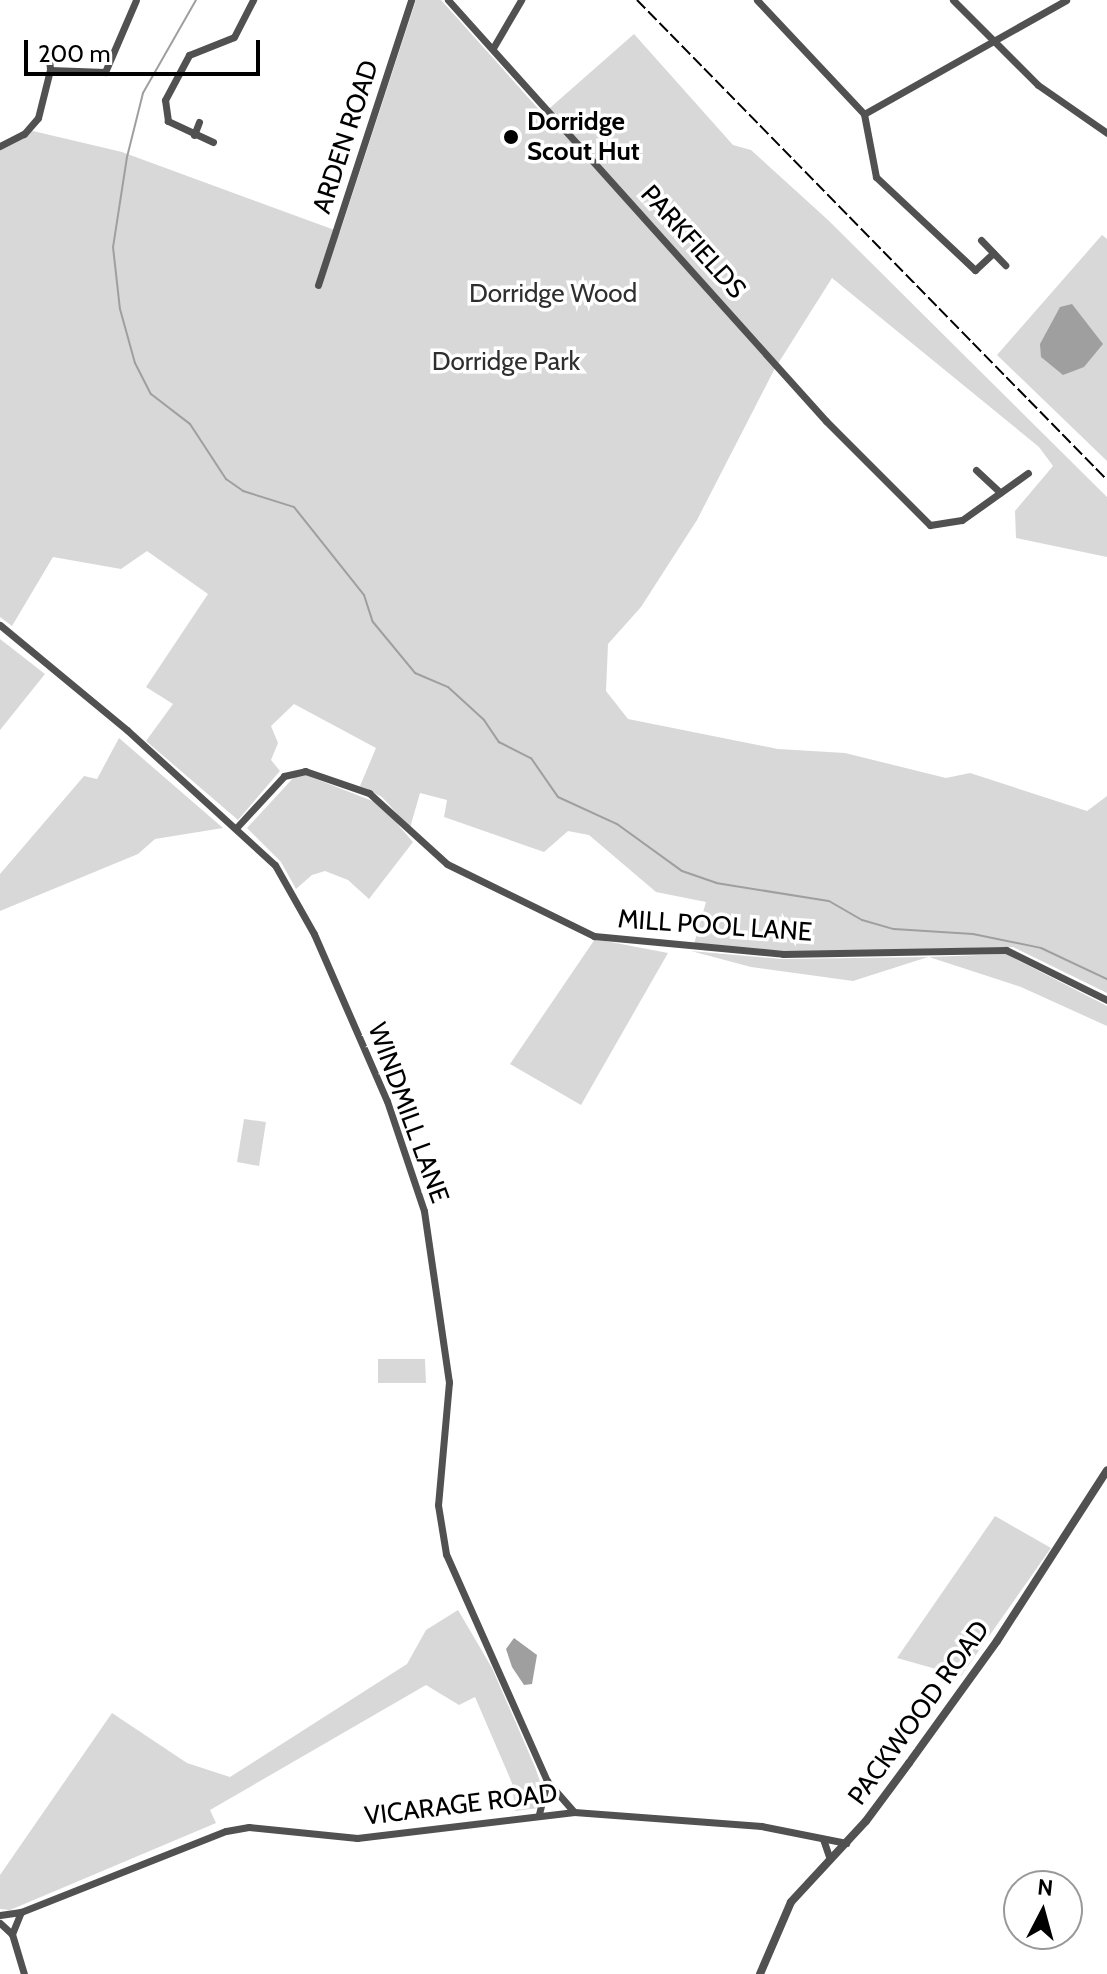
<!DOCTYPE html>
<style>
body{margin:0}
#map{position:relative;width:1107px;height:1974px;overflow:hidden;background:#fff;font-family:Cabin,sans-serif}
div>[style]{position:absolute}
[style*='--x']{left:calc(var(--x)*1px);top:calc(var(--y)*1px);width:calc(var(--w)*1px);rotate:calc(var(--a)*1deg)}
.green>*{inset:0;background:#d8d8d8}
.water>*{inset:0;background:#9f9f9f}
.stream>*{height:2px;margin:-1px;padding:0 1px;transform-origin:1px;border-radius:1px;background:#9f9f9f}
.minor>*{height:7px;margin:-3.5px;padding:0 3.5px;transform-origin:3.5px;border-radius:3.5px;background:#515151}
.tertiary>*{height:8px;margin:-4px;padding:0 4px;transform-origin:4px;border-radius:4px;background:#515151}
.rail>*{height:2px;margin-top:-1px;transform-origin:0;background:repeating-linear-gradient(90deg,#000 0 12px,transparent 0 16px)}
.dots>*{width:22px;height:22px;translate:-50% -50%;box-sizing:border-box;border:4px solid #fff;border-radius:50%}
span{translate:-50% -50%;white-space:nowrap;text-align:center;line-height:1.15;-webkit-text-stroke:7px #fff;paint-order:stroke}
.poi-label{font-size:26px;color:#000;font-weight:700}
.left{translate:0 -50%;text-align:left}
.street-label{font-size:26px;color:#000}
.park-label{font-size:26px;color:#2f2f2f}
.north{position:absolute;left:1003px;top:1870px;width:80px;height:80px;box-sizing:border-box;background:#fff;border:2px solid #999;border-radius:50%;rotate:6deg;font-size:22px;font-weight:700;line-height:32px;text-align:center;color:#000}
.north::after{content:'';display:block;margin:auto;width:28px;height:36px;background:#000;clip-path:polygon(50% 0,100% 100%,50% 72%,0 100%)}
.scale{position:absolute;left:24px;top:40px;width:236px;height:36px;box-sizing:border-box;border:4px solid #000;border-top:0;padding-left:10px;font-size:24px;line-height:28px;white-space:nowrap;color:#000;-webkit-text-stroke:6px #fff;paint-order:stroke}
</style>
<div id="map">
<div class="green">
<div style="clip-path:polygon(416px 0,441px 0,543px 114px,634px 34px,733px 145px,751px 150px,828px 220px,1107px 497px,1107px 557px,1016px 538px,1015px 511px,1053px 466px,1039px 447px,832px 278px,774px 370px,697px 520px,641px 607px,608px 644px,606px 691px,628px 719px,778px 749px,845px 753px,946px 778px,970px 773px,1087px 811px,1107px 796px,1107px 993px,1013px 947px,784px 952px,694px 944px,706px 902px,656px 892px,589px 835px,568px 831px,544px 852px,444px 817px,447px 800px,420px 793px,410px 828px,382px 797px,360px 786px,376px 748px,294px 704px,271px 726px,278px 743px,271px 760px,280px 771px,238px 820px,146px 741px,173px 704px,146px 687px,208px 594px,147px 551px,121px 569px,53px 557px,12px 626px,0 617px,0 150px,33px 131px,122px 152px,340px 232px)"></div>
<div style="clip-path:polygon(1102px 235px,1107px 239px,1107px 461px,997px 355px)"></div>
<div style="clip-path:polygon(0 639px,45px 674px,0 730px)"></div>
<div style="clip-path:polygon(119px 738px,223px 828px,155px 839px,138px 854px,0 911px,0 874px,84px 776px,97px 779px)"></div>
<div style="clip-path:polygon(306px 775px,380px 804px,413px 842px,369px 899px,348px 880px,325px 871px,312px 875px,296px 889px,281px 862px,247px 828px,295px 776px)"></div>
<div style="clip-path:polygon(595px 939px,668px 953px,581px 1105px,510px 1064px)"></div>
<div style="clip-path:polygon(691px 951px,782px 959px,928px 957px,853px 981px,751px 967px)"></div>
<div style="clip-path:polygon(1006px 954px,1107px 1006px,1107px 1026px,1021px 987px,929px 957px)"></div>
<div style="clip-path:polygon(244px 1119px,266px 1122px,259px 1166px,237px 1162px)"></div>
<div style="clip-path:polygon(425px 1359px,426px 1383px,378px 1383px,378px 1359px)"></div>
<div style="clip-path:polygon(995px 1516px,1051px 1548px,961px 1676px,897px 1658px)"></div>
<div style="clip-path:polygon(458px 1610px,492px 1668px,535px 1767px,542px 1787px,538px 1808px,515px 1811px,512px 1783px,475px 1697px,459px 1705px,426px 1685px,210px 1810px,216px 1823px,10px 1910px,0 1909px,0 1875px,112px 1713px,187px 1763px,230px 1777px,407px 1664px,426px 1630px)"></div>
</div>
<div class="water">
<div style="clip-path:polygon(1072px 304px,1103px 344px,1084px 367px,1063px 375px,1041px 357px,1040px 344px,1060px 307px)"></div>
<div style="clip-path:polygon(514px 1638px,537px 1655px,532px 1684px,524px 1685px,512px 1667px,506px 1649px)"></div>
</div>
<div class="stream">
<div style="--x:196;--y:0;--w:107;--a:119.7"></div>
<div style="--x:143;--y:93;--w:66;--a:104"></div>
<div style="--x:127;--y:157;--w:91;--a:98.8"></div>
<div style="--x:113;--y:247;--w:62;--a:83.6"></div>
<div style="--x:120;--y:309;--w:56;--a:74.5"></div>
<div style="--x:135;--y:363;--w:35;--a:63"></div>
<div style="--x:151;--y:394;--w:49;--a:37.6"></div>
<div style="--x:190;--y:424;--w:66;--a:56.8"></div>
<div style="--x:226;--y:479;--w:21;--a:35"></div>
<div style="--x:243;--y:491;--w:53;--a:17.4"></div>
<div style="--x:294;--y:507;--w:112;--a:51.5"></div>
<div style="--x:364;--y:595;--w:28;--a:72"></div>
<div style="--x:373;--y:622;--w:66;--a:50.5"></div>
<div style="--x:415;--y:673;--w:36;--a:23"></div>
<div style="--x:448;--y:687;--w:49;--a:42.5"></div>
<div style="--x:484;--y:720;--w:27;--a:56"></div>
<div style="--x:499;--y:742;--w:36;--a:27"></div>
<div style="--x:531;--y:758;--w:47;--a:55.3"></div>
<div style="--x:558;--y:797;--w:65;--a:24.6"></div>
<div style="--x:617;--y:824;--w:80;--a:35.9"></div>
<div style="--x:682;--y:871;--w:36;--a:19"></div>
<div style="--x:716;--y:883;--w:114;--a:9.1"></div>
<div style="--x:829;--y:901;--w:38;--a:30"></div>
<div style="--x:862;--y:920;--w:33;--a:16"></div>
<div style="--x:894;--y:929;--w:79;--a:3.6"></div>
<div style="--x:973;--y:934;--w:69;--a:11.6"></div>
<div style="--x:1041;--y:948;--w:73;--a:25.2"></div>
</div>
<div class="minor">
<div style="--x:448;--y:0;--w:566;--a:48.08"></div>
<div style="--x:826;--y:421;--w:147;--a:45"></div>
<div style="--x:930;--y:525;--w:32;--a:-9"></div>
<div style="--x:962;--y:520;--w:81;--a:-35.5"></div>
<div style="--x:757;--y:0;--w:156;--a:46.8"></div>
<div style="--x:864;--y:114;--w:64;--a:79.2"></div>
<div style="--x:876;--y:177;--w:136;--a:43.2"></div>
<div style="--x:975;--y:270;--w:25;--a:-43"></div>
<div style="--x:953;--y:0;--w:120;--a:45"></div>
<div style="--x:1038;--y:85;--w:84;--a:34.8"></div>
<div style="--x:493;--y:48;--w:56;--a:-59.7"></div>
<div style="--x:49;--y:58;--w:12;--a:85"></div>
<div style="--x:864;--y:114;--w:232;--a:-29.4"></div>
<div style="--x:194;--y:135;--w:14;--a:-69"></div>
<div style="--x:213;--y:142;--w:50;--a:-155"></div>
<div style="--x:168;--y:121;--w:21;--a:-98"></div>
<div style="--x:165;--y:100;--w:51;--a:-61.9"></div>
<div style="--x:189;--y:55;--w:48;--a:-21.8"></div>
<div style="--x:234;--y:37;--w:42;--a:-62.8"></div>
<div style="--x:0;--y:146;--w:27;--a:-27"></div>
<div style="--x:24;--y:134;--w:21;--a:-49"></div>
<div style="--x:38;--y:118;--w:49;--a:-76"></div>
<div style="--x:50;--y:70;--w:55;--a:2.1"></div>
<div style="--x:105;--y:72;--w:78;--a:-66.7"></div>
<div style="--x:981;--y:240;--w:35;--a:46"></div>
<div style="--x:318;--y:285;--w:300;--a:-71.9"></div>
<div style="--x:976;--y:470;--w:33;--a:43"></div>
<div style="--x:0;--y:625;--w:165;--a:39.6"></div>
<div style="--x:127;--y:730;--w:200;--a:42.4"></div>
<div style="--x:275;--y:865;--w:79;--a:60.5"></div>
<div style="--x:314;--y:934;--w:182;--a:66.4"></div>
<div style="--x:387;--y:1101;--w:116;--a:71.4"></div>
<div style="--x:424;--y:1211;--w:173;--a:81.7"></div>
<div style="--x:449;--y:1382;--w:123;--a:95.1"></div>
<div style="--x:438;--y:1505;--w:50;--a:80.7"></div>
<div style="--x:446;--y:1554;--w:248;--a:66"></div>
<div style="--x:547;--y:1781;--w:41;--a:48.9"></div>
<div style="--x:237;--y:827;--w:69;--a:-47.3"></div>
<div style="--x:284;--y:776;--w:22;--a:-13"></div>
<div style="--x:305;--y:771;--w:68;--a:19"></div>
<div style="--x:369;--y:793;--w:105;--a:42.3"></div>
<div style="--x:447;--y:864;--w:164;--a:26.1"></div>
<div style="--x:594;--y:936;--w:190;--a:5.4"></div>
<div style="--x:783;--y:954;--w:223;--a:-1"></div>
<div style="--x:1006;--y:950;--w:113;--a:26.3"></div>
<div style="--x:539;--y:1814;--w:34;--a:-76"></div>
<div style="--x:823;--y:1839;--w:21;--a:71"></div>
<div style="--x:0;--y:1915;--w:21;--a:-8"></div>
<div style="--x:21;--y:1912;--w:220;--a:-21.6"></div>
<div style="--x:226;--y:1831;--w:23;--a:-10"></div>
<div style="--x:249;--y:1827;--w:109;--a:5.8"></div>
<div style="--x:357;--y:1838;--w:219;--a:-6.8"></div>
<div style="--x:574;--y:1812;--w:188;--a:4.3"></div>
<div style="--x:761;--y:1826;--w:87;--a:11.3"></div>
<div style="--x:0;--y:1923;--w:16;--a:43"></div>
<div style="--x:12;--y:1934;--w:42;--a:73.3"></div>
<div style="--x:12;--y:1934;--w:24;--a:-68"></div>
</div>
<div class="tertiary">
<div style="--x:760;--y:1974;--w:78;--a:-66.7"></div>
<div style="--x:791;--y:1902;--w:110;--a:-47.2"></div>
<div style="--x:866;--y:1821;--w:72;--a:-53.4"></div>
<div style="--x:909;--y:1763;--w:150;--a:-54.2"></div>
<div style="--x:997;--y:1641;--w:203;--a:-57.2"></div>
</div>
<div class="rail">
<div style="--x:637;--y:0;--w:672;--a:45.6"></div>
</div>
<div class="dots">
<div style="left:511px;top:137px;background:#000"></div>
</div>
<div class="poi-label">
<span class="left" style="left:527px;top:137px">Dorridge<br>Scout Hut</span>
</div>
<div class="street-label">
<span style="left:346px;top:137px;rotate:-72deg">ARDEN ROAD</span>
<span style="left:693px;top:242px;rotate:48deg">PARKFIELDS</span>
<span style="left:715px;top:926px;rotate:4deg">MILL POOL LANE</span>
<span style="left:408px;top:1113px;rotate:70deg">WINDMILL LANE</span>
<span style="left:919px;top:1713px;rotate:-54deg">PACKWOOD ROAD</span>
<span style="left:461px;top:1805px;rotate:-7deg">VICARAGE ROAD</span>
</div>
<div class="park-label">
<span style="left:553px;top:294px">Dorridge Wood</span>
<span style="left:506px;top:362px">Dorridge Park</span>
</div>
<div class="north">N</div>
<div class="scale">200 m</div>
</div>
